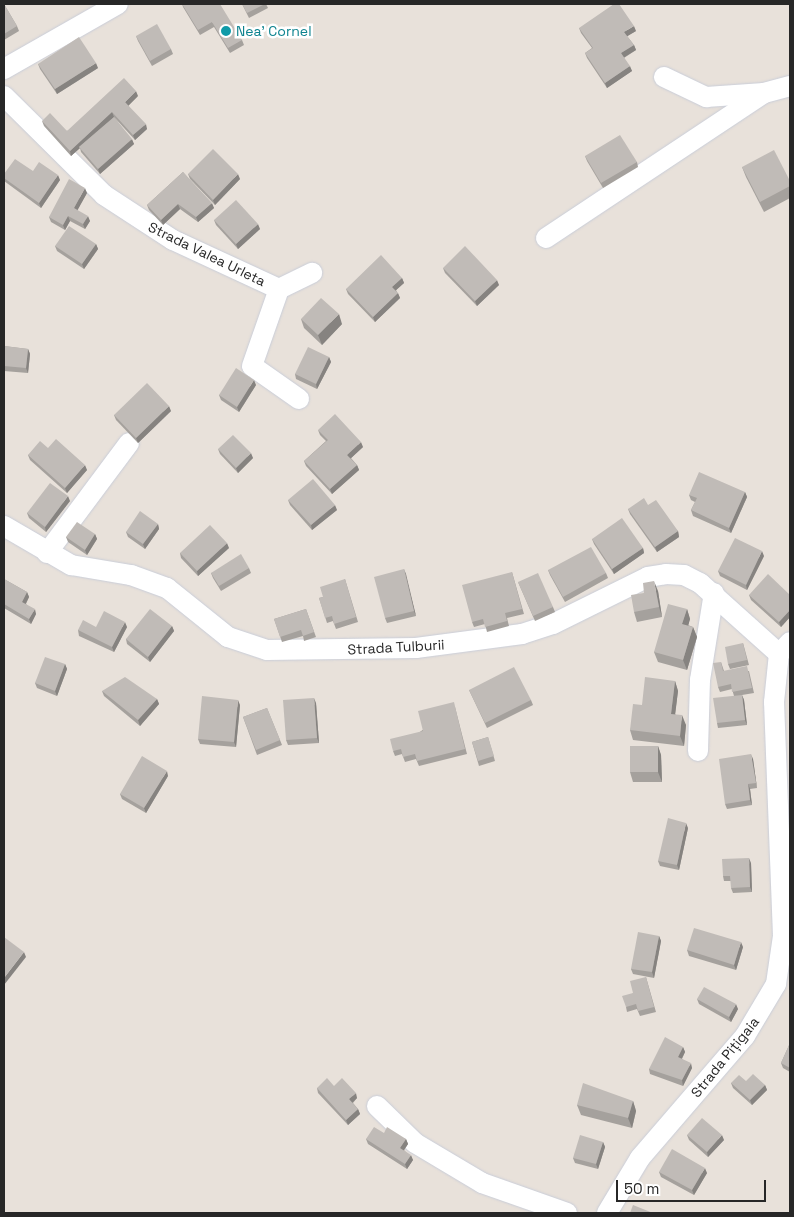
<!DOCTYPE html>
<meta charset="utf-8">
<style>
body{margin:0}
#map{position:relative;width:794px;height:1217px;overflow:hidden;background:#e8e1da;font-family:"Space Grotesk",sans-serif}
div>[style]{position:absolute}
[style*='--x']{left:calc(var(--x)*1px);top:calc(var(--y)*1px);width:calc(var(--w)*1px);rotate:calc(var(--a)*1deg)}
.roads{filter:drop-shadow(0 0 1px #c9cdd8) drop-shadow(0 0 1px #c9cdd8)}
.minor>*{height:20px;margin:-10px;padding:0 10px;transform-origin:10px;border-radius:10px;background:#fff}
.wall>*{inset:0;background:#a5a19d}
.shaded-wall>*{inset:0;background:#868380}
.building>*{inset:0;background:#c0bbb7}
.dots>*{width:14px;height:14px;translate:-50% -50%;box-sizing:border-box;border:2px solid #fff;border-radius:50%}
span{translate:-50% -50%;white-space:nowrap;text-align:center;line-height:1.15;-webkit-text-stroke:5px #fff;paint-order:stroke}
.culture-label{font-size:14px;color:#0d838f}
.left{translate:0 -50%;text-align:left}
.street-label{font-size:14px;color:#272727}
.frame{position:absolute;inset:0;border:5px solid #272727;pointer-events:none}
.scale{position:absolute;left:616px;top:1180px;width:150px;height:22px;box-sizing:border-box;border:2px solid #272727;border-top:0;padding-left:6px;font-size:15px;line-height:18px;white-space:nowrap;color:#272727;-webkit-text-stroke:4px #fff;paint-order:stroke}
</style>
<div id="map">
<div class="roads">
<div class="minor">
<div style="--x:4;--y:69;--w:131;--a:-29.7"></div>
<div style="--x:664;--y:77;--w:47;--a:25.5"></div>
<div style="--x:706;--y:97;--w:58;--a:-3.9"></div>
<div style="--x:764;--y:93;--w:27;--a:-15"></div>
<div style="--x:4;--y:96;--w:141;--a:44.7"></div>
<div style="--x:104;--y:195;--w:82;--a:33.1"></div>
<div style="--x:173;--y:240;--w:117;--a:24.8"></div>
<div style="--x:546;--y:238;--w:262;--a:-33.6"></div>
<div style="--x:299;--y:399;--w:57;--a:-144.9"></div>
<div style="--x:252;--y:366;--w:82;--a:-70.7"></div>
<div style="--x:279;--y:289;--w:37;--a:-26"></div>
<div style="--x:4;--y:526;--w:78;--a:30.2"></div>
<div style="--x:71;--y:565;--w:61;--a:9.5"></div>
<div style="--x:131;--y:575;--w:38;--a:20"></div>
<div style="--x:167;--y:588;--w:78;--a:38.8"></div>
<div style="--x:228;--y:637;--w:41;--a:18.4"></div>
<div style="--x:267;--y:650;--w:149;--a:-0.8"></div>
<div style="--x:416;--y:648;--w:107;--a:-7.5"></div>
<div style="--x:522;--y:634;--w:33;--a:-18"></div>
<div style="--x:553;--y:624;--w:106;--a:-26.3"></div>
<div style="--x:648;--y:577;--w:18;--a:-9"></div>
<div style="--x:666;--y:574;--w:18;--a:3"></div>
<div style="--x:684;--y:575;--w:18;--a:27"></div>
<div style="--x:700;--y:583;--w:106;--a:41.9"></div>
<div style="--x:47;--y:553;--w:137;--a:-53.3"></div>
<div style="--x:698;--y:751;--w:71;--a:-88.4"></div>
<div style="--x:700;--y:680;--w:88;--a:-80.9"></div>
<div style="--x:377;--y:1106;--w:53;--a:44.2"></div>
<div style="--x:415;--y:1143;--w:78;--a:30.8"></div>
<div style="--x:482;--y:1183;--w:90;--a:19.4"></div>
<div style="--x:607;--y:1213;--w:64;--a:-59"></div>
<div style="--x:640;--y:1158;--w:161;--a:-49.3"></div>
<div style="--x:745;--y:1036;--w:61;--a:-59.2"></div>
<div style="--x:776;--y:984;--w:49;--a:-81.7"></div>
<div style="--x:783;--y:936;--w:234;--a:-92.2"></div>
<div style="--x:774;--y:702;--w:48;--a:-84.1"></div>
<div style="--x:779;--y:654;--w:16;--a:-47"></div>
</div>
</div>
<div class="wall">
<div style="clip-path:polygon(4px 4px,17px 26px,19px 31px,4px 40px)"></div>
<div style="clip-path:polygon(182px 4px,242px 40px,244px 45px,230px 53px,214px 27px,200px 35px,183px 7px)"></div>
<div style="clip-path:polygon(242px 4px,266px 4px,268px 8px,249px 18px)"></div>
<div style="clip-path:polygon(579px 28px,636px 31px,627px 36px,634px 45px,636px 50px,624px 58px,632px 71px,607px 88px,587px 58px,585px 53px,592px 48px,581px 33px)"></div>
<div style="clip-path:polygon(136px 36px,171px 49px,173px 54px,152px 66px,138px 41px)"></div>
<div style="clip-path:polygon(38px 64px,98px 68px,57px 94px,40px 69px)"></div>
<div style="clip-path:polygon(138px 96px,128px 106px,147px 129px,135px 140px,114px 117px,134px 144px,100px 174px,81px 152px,80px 148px,71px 156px,44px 126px,42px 121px,67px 131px)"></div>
<div style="clip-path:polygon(585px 156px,637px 162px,638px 167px,603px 188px,587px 161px)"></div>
<div style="clip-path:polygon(742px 167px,790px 181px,790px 198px,764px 212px,746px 177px)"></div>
<div style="clip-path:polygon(33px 171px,60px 180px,41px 208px,4px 181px,4px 174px)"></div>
<div style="clip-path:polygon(183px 172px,214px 208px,198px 222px,180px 209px,163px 225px,149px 210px,147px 205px)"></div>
<div style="clip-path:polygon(188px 174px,240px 179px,215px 205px,190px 179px)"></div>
<div style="clip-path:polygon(87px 193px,77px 210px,90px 221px,85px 229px,70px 221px,65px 230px,51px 222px,49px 217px)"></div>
<div style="clip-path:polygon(214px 220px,260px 229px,238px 249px,216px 225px)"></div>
<div style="clip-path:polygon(96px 244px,98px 249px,84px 269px,57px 251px,55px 246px)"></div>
<div style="clip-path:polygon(443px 268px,499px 285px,477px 306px,445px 273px)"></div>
<div style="clip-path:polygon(402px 278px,404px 283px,396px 290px,400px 298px,375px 322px,348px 294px,346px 289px)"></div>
<div style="clip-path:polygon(301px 319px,342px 324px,322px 345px,304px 328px)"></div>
<div style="clip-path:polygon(4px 346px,28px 349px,30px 354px,28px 373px,4px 371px)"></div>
<div style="clip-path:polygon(329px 357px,331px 362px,317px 389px,296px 379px,295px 374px)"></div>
<div style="clip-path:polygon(256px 385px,239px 412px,221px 400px,219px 395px)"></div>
<div style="clip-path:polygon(171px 411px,138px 443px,116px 420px,114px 415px)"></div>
<div style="clip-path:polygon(318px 430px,363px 447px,351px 458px,357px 465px,359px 470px,332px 494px,306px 466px,304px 461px,326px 441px,320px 435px)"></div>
<div style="clip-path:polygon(48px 448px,87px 470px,67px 493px,30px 460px,28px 455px)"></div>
<div style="clip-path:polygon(218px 449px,253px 458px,238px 473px,220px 454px)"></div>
<div style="clip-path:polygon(745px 492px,747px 497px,731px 533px,693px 516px,691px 510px,695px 502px,691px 500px,689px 495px)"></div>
<div style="clip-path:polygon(288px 500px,337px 510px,312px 530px,290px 505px)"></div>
<div style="clip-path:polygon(70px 501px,46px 532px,29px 518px,27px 513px)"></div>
<div style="clip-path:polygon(648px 505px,678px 531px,679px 537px,657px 552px,630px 514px,628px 509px)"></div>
<div style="clip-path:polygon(158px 524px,159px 529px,145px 549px,128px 537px,126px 532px)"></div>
<div style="clip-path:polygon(95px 534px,97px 539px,87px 555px,68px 542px,66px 537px)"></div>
<div style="clip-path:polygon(592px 539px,643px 548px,644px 553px,614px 574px,594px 544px)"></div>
<div style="clip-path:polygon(229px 548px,198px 576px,181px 558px,180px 553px)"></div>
<div style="clip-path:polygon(764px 556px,747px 590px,720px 576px,718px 571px)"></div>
<div style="clip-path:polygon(249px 568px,251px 573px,221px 591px,213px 578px,211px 573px)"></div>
<div style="clip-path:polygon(404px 569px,416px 616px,387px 623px,385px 618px)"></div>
<div style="clip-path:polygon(548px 570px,606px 573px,608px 578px,565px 602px,550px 575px)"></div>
<div style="clip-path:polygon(512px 572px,524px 614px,507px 618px,509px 626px,487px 632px,485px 624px,474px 627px,472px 622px)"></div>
<div style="clip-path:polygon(4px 579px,27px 592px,29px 597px,26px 604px,36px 614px,31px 624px,4px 608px)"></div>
<div style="clip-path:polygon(345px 579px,358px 622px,336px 629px,333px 621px,327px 623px,319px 598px,323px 597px)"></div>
<div style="clip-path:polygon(518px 582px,553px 607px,555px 612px,535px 621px)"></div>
<div style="clip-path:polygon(658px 591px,662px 617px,637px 622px,634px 612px,644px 593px)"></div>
<div style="clip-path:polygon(749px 595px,790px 595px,790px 617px,781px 627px,751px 600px)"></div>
<div style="clip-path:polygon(306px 609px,316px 637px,304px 641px,303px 636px,282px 642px,274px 619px)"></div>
<div style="clip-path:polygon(687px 609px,690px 619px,688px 625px,693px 627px,697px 637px,687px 670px,658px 662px,654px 652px)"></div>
<div style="clip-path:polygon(172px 626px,174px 631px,150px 662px,127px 644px,126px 639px)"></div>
<div style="clip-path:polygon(96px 627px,127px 627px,114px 652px,79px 636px,78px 630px)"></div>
<div style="clip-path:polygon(743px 643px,749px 665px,730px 669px,728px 664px)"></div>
<div style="clip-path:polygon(721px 662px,724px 671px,749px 671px,754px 693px,742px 695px,744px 700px,747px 725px,718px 728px,717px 723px,734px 696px,732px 689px,720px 692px,718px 687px)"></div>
<div style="clip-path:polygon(65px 664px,67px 669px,57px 696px,37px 688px,35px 683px)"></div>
<div style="clip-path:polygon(675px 681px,678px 691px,675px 714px,686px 725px,684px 746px,633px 740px,630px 730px,642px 705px)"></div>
<div style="clip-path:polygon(469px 690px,531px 700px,533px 705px,487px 728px)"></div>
<div style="clip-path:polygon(102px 691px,157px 699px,159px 704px,140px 726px,104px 696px)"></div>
<div style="clip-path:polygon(316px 703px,319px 743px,288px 745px,286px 740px)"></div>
<div style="clip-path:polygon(240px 705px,236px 747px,200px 744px,198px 739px)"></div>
<div style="clip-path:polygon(455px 707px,467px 754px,419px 766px,416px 759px,405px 762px,402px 754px,395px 756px,393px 751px)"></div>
<div style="clip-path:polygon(267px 708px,282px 745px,257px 755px,243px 717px)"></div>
<div style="clip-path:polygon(488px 737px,495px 761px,479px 766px,472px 742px)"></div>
<div style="clip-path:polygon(658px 746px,661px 755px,662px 782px,633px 782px,630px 772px)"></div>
<div style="clip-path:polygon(753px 759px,757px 788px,750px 789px,752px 805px,727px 809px,725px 804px)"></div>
<div style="clip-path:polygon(168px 776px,146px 813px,122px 799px,120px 794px)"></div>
<div style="clip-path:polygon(688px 828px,679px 870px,660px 866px,658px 861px)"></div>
<div style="clip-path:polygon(751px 863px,752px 892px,733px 893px,731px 888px,731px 881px,724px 881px,723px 876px)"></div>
<div style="clip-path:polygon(659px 936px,661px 941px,654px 978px,633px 974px,631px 969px)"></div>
<div style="clip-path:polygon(743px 947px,736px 970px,689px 956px,687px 950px)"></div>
<div style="clip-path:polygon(646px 977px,656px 1012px,640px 1016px,637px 1009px,627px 1012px,626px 1007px,633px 993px)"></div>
<div style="clip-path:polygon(697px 999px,738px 1009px,731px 1022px,699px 1004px)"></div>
<div style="clip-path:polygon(790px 1043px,790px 1072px,783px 1068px,781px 1063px)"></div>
<div style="clip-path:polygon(683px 1047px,685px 1052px,682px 1059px,692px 1068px,683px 1086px,650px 1074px,649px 1069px)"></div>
<div style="clip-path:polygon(746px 1081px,765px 1085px,767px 1090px,752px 1105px,733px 1088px,731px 1083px)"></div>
<div style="clip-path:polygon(334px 1086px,357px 1098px,353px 1103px,358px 1109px,360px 1114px,348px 1125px,318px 1093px,317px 1088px)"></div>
<div style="clip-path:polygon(633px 1101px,636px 1111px,632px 1128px,581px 1115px,577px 1105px)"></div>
<div style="clip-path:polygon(384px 1133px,406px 1139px,408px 1144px,404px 1150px,413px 1160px,407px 1169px,368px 1144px,366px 1139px)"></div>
<div style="clip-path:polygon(687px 1135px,724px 1140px,708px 1157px,689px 1140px)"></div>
<div style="clip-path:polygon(603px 1142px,605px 1147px,598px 1169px,575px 1163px,573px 1158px)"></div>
<div style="clip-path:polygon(659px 1172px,707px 1173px,694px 1195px,661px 1177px)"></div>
</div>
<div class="shaded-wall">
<div style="clip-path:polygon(634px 26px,636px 31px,626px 37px,624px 32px)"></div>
<div style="clip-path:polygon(634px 45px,636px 50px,623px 58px,621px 53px)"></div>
<div style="clip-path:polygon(96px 63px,98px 68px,57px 94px,55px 89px)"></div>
<div style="clip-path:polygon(630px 66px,632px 71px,607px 88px,605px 83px)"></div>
<div style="clip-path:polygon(136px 91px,138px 96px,127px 107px,125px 102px)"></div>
<div style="clip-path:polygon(112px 112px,114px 117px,79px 147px,80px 148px,71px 156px,70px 151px)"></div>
<div style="clip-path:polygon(146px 124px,147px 129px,135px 140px,133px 135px)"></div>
<div style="clip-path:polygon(132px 139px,134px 144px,100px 174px,98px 169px)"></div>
<div style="clip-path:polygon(238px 174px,240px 179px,215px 205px,213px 200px)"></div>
<div style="clip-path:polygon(58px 175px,60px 180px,41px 208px,39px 203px)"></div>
<div style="clip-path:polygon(85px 188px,87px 193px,76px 213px,74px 208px)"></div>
<div style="clip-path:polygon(212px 203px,214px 208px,198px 222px,196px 217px)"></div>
<div style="clip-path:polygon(178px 204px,180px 209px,163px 225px,161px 220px)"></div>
<div style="clip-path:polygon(68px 216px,70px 221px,65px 230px,63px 225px)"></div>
<div style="clip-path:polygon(88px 216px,90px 221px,85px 229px,83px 224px)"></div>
<div style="clip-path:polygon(258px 224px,260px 229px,238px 249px,236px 244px)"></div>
<div style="clip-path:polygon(96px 244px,98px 249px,84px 269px,82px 264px)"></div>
<div style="clip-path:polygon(402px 278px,404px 283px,394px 292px,392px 287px)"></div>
<div style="clip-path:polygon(497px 280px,499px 285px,477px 306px,475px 301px)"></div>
<div style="clip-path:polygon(398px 293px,400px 298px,375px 322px,373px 317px)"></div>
<div style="clip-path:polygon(339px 314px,342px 324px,322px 345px,318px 335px)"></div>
<div style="clip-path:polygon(28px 349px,30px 354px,28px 373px,26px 368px)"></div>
<div style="clip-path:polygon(329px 357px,331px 362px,317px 389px,316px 384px)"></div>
<div style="clip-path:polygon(254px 380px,256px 385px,239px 412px,237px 407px)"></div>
<div style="clip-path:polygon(169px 406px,171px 411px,138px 443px,136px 438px)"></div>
<div style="clip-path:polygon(361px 442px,363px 447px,349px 460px,347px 455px)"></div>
<div style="clip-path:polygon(251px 453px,253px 458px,238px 473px,236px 468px)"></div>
<div style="clip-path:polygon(85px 465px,87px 470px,67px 493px,65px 488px)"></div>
<div style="clip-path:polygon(357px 465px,359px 470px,332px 494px,330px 489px)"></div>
<div style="clip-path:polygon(745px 492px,747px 497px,731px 533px,729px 528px)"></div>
<div style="clip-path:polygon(68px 496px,70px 501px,46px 532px,45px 527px)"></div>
<div style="clip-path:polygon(335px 505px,337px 510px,312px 530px,311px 525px)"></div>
<div style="clip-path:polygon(158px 524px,159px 529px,145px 549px,143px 544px)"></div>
<div style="clip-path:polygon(678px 531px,679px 537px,657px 552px,655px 547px)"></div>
<div style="clip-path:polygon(95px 534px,97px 539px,87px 555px,85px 550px)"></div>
<div style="clip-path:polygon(227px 543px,229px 548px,198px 576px,197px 571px)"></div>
<div style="clip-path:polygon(643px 548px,644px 553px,614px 574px,612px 569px)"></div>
<div style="clip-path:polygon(762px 551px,764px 556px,747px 590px,746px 585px)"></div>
<div style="clip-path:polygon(404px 569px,406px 574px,416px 616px,414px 611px)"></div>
<div style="clip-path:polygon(654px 581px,658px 591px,662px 617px,659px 607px)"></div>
<div style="clip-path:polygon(27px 592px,29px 597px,24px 607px,22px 602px)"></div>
<div style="clip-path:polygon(35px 609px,36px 614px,31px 624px,29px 619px)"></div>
<div style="clip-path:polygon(687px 609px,690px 619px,686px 634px,682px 624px)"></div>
<div style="clip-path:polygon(790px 610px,790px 617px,781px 627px,779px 622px)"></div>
<div style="clip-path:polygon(125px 622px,127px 627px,114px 652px,112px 647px)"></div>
<div style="clip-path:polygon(172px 626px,174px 631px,150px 662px,148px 657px)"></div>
<div style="clip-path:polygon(693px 627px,697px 637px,687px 670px,683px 660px)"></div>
<div style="clip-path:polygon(65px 664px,67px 669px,57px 696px,55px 691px)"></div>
<div style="clip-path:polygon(675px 681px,678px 691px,674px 724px,671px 714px)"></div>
<div style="clip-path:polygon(742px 695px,744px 700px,747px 725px,745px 720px)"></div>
<div style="clip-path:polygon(314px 698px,316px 703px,319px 743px,317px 738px)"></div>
<div style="clip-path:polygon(157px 699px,159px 704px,140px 726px,138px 720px)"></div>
<div style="clip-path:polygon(238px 700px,240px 705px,236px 747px,234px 742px)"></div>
<div style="clip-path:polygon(682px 715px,686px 725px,684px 746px,680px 736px)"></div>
<div style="clip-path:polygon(658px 746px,661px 755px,662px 782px,658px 772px)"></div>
<div style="clip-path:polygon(751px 754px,753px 759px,757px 788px,756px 783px)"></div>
<div style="clip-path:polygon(167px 771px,168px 776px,146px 813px,144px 808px)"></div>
<div style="clip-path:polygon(748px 784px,750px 789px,752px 805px,750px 800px)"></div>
<div style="clip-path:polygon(686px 823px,688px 828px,679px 870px,677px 865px)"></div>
<div style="clip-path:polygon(749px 858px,751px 863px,752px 892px,750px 887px)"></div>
<div style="clip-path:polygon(659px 936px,661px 941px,654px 978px,652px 972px)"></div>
<div style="clip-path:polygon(741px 942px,743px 947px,736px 970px,734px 965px)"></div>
<div style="clip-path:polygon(24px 952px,26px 957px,4px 985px,4px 978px)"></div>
<div style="clip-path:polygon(736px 1004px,738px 1009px,731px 1022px,729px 1017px)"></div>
<div style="clip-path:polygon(683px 1047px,685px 1052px,680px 1062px,678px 1057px)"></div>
<div style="clip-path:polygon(691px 1063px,692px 1068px,683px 1086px,682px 1080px)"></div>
<div style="clip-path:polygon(765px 1085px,767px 1090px,752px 1105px,750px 1100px)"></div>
<div style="clip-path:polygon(356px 1093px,357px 1098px,351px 1104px,349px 1099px)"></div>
<div style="clip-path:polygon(633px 1101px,636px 1111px,632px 1128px,628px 1118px)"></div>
<div style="clip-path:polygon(358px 1109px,360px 1114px,348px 1125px,346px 1120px)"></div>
<div style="clip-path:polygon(722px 1135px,724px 1140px,708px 1157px,707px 1152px)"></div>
<div style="clip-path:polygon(406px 1139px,408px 1144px,402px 1153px,400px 1148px)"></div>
<div style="clip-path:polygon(603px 1142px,605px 1147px,598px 1169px,596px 1164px)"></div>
<div style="clip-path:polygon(411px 1155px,413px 1160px,407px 1169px,405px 1164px)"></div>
<div style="clip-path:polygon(705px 1168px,707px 1173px,694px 1195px,692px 1190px)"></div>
</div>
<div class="building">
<div style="clip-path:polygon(4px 4px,17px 26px,4px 34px)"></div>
<div style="clip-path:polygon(182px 4px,220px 4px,242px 40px,228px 48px,212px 22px,198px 30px)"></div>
<div style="clip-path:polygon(242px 4px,265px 4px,247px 13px)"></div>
<div style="clip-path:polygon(614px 4px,619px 4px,634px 26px,624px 32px,634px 45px,621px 53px,630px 66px,605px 83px,585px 53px,593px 48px,579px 28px)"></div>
<div style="clip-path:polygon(157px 24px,171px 49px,150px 61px,136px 36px)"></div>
<div style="clip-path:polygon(79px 37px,96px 63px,55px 89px,38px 64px)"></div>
<div style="clip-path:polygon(124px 78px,136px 91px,125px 102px,146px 124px,133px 135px,112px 112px,70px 151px,42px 121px,50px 113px,67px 131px)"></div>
<div style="clip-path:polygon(114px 117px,132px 139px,98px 169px,79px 147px)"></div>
<div style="clip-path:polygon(620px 135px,637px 162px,601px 183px,585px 156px)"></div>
<div style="clip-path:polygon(213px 149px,238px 174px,213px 200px,188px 174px)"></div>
<div style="clip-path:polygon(774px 150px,790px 181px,790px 186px,760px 202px,742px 167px)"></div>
<div style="clip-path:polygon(15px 159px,33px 171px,39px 162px,58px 175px,39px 203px,4px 178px,4px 174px)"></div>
<div style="clip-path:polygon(183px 172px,212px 203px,196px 217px,178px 204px,161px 220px,147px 205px)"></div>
<div style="clip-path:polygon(69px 179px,85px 188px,74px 208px,88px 216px,83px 224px,68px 216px,63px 225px,49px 217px)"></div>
<div style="clip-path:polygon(236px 200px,258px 224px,236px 244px,214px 220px)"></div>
<div style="clip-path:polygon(69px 226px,96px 244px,82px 264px,55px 246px)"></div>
<div style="clip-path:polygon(465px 246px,497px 280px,475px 301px,443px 268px)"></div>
<div style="clip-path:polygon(381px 255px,402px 278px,392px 287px,398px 293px,373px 317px,346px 289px)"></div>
<div style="clip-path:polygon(321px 298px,339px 314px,318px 335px,301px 319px)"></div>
<div style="clip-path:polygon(4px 346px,28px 349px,26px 368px,4px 366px)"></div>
<div style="clip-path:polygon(308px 347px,329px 357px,316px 384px,295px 374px)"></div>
<div style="clip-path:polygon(236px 368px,254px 380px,237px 407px,219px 395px)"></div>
<div style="clip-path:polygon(147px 383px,169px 406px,136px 438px,114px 415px)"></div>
<div style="clip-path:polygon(335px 414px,361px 442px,347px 455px,357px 465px,330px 489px,304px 461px,328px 440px,318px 430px)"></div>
<div style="clip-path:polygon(233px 435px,251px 453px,236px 468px,218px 449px)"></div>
<div style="clip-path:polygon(56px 439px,85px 465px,65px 488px,28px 455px,40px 441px,48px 448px)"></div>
<div style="clip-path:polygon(699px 472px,745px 492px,729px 528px,691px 510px,697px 498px,689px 495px)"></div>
<div style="clip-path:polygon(313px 479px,335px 505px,311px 525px,288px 500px)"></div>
<div style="clip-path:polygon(50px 483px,68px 496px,45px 527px,27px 513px)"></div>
<div style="clip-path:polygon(644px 498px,648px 505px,656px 500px,678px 531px,655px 547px,628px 509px)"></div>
<div style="clip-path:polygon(140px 511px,158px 524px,143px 544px,126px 532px)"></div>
<div style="clip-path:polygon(622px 518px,643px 548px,612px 569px,592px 539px)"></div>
<div style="clip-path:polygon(77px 522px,95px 534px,85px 550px,66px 537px)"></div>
<div style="clip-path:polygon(210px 525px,227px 543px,197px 571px,180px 553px)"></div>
<div style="clip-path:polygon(735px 538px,762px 551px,746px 585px,718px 571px)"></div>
<div style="clip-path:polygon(591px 547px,606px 573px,563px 597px,548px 570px)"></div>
<div style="clip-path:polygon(241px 554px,249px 568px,219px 586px,211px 573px)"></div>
<div style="clip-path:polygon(404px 569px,414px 611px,385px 618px,374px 577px)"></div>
<div style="clip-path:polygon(512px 572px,522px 609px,505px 613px,507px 621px,485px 627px,483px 619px,472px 622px,462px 585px)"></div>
<div style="clip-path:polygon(538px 573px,553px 607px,533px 616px,518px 582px)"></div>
<div style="clip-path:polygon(768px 574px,790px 595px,790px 610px,779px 622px,749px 595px)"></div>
<div style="clip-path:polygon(4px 579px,27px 592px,22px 602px,35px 609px,29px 619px,4px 604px)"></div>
<div style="clip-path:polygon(345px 579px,356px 617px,334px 624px,332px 616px,325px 618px,319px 598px,323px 597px,320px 587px)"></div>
<div style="clip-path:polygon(654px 581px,659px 607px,634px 612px,631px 595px,644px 593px,643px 583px)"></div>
<div style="clip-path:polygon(668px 604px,687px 609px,682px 624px,693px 627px,683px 660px,654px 652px)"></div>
<div style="clip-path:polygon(150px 609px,172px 626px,148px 657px,126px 639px)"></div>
<div style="clip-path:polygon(306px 609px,314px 632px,303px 636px,301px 630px,280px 637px,274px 619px)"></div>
<div style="clip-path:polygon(104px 611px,125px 622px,112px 647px,78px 630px,83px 620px,96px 627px)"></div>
<div style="clip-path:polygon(743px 643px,747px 660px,728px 664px,725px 647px)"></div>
<div style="clip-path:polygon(45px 657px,65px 664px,55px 691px,35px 683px)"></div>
<div style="clip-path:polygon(721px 662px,723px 671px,747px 666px,752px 688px,732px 692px,731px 684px,718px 687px,713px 663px)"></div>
<div style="clip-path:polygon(514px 667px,531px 700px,485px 723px,469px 690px)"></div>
<div style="clip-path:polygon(125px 677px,157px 699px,138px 720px,102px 691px)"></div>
<div style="clip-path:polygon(645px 677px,675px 681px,671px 714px,682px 715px,680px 736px,630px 730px,633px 704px,642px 705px)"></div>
<div style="clip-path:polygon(742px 695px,745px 720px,717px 723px,713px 698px)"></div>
<div style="clip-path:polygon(202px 696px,238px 700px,234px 742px,198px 739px)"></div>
<div style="clip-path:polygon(314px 698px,317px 738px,286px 740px,283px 700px)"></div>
<div style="clip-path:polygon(454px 702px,465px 749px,417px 761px,415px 754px,403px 757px,401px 749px,393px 751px,390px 739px,423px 731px,418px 711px)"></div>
<div style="clip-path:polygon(267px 708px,280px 740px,256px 750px,243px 717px)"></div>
<div style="clip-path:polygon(488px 737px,494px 756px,478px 761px,472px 742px)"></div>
<div style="clip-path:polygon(630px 746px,658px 746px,658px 772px,630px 772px)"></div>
<div style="clip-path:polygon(751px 754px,756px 783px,748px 784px,750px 800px,725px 804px,719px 759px)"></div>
<div style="clip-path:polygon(142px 756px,167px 771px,144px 808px,120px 794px)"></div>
<div style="clip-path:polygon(668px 818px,686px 823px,677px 865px,658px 861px)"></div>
<div style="clip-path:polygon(749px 858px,750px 887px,731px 888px,730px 876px,723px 876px,722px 859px)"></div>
<div style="clip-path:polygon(694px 928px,741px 942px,734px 965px,687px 950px)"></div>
<div style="clip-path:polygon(638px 932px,659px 936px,652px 972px,631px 969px)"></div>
<div style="clip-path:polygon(4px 937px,24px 952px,4px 978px)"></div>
<div style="clip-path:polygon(646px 977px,654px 1007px,638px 1011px,636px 1004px,626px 1007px,622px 996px,633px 993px,630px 981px)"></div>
<div style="clip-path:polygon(704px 987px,736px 1004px,729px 1017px,697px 999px)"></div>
<div style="clip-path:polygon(665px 1037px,683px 1047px,678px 1057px,691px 1063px,682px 1080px,649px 1069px)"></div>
<div style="clip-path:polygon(790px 1043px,790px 1068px,781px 1063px)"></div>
<div style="clip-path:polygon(753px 1074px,765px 1085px,750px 1100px,731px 1083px,739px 1075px,746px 1081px)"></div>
<div style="clip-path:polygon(327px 1078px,334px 1086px,342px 1078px,356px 1093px,349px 1099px,358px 1109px,346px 1120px,317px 1088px)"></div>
<div style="clip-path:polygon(583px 1083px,633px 1101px,628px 1118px,577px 1105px)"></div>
<div style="clip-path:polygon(702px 1118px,722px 1135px,707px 1152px,687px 1135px)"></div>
<div style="clip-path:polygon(374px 1127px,384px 1133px,387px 1127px,406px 1139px,400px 1148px,411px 1155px,405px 1164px,366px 1139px)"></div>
<div style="clip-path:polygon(580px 1135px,603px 1142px,596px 1164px,573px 1158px)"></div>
<div style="clip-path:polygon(672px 1149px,705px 1168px,692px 1190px,659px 1172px)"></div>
<div style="clip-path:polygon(633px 1205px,653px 1213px,630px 1213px)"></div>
</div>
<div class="dots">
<div style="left:226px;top:31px;background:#0f9aa8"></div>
</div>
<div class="culture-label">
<span class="left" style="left:236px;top:31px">Nea' Cornel</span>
</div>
<div class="street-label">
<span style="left:207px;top:254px;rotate:26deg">Strada Valea Urleta</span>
<span style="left:396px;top:647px;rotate:-3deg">Strada Tulburii</span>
<span style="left:725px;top:1057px;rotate:-51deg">Strada Pițigaia</span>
</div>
<div class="frame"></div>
<div class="scale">50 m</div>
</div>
